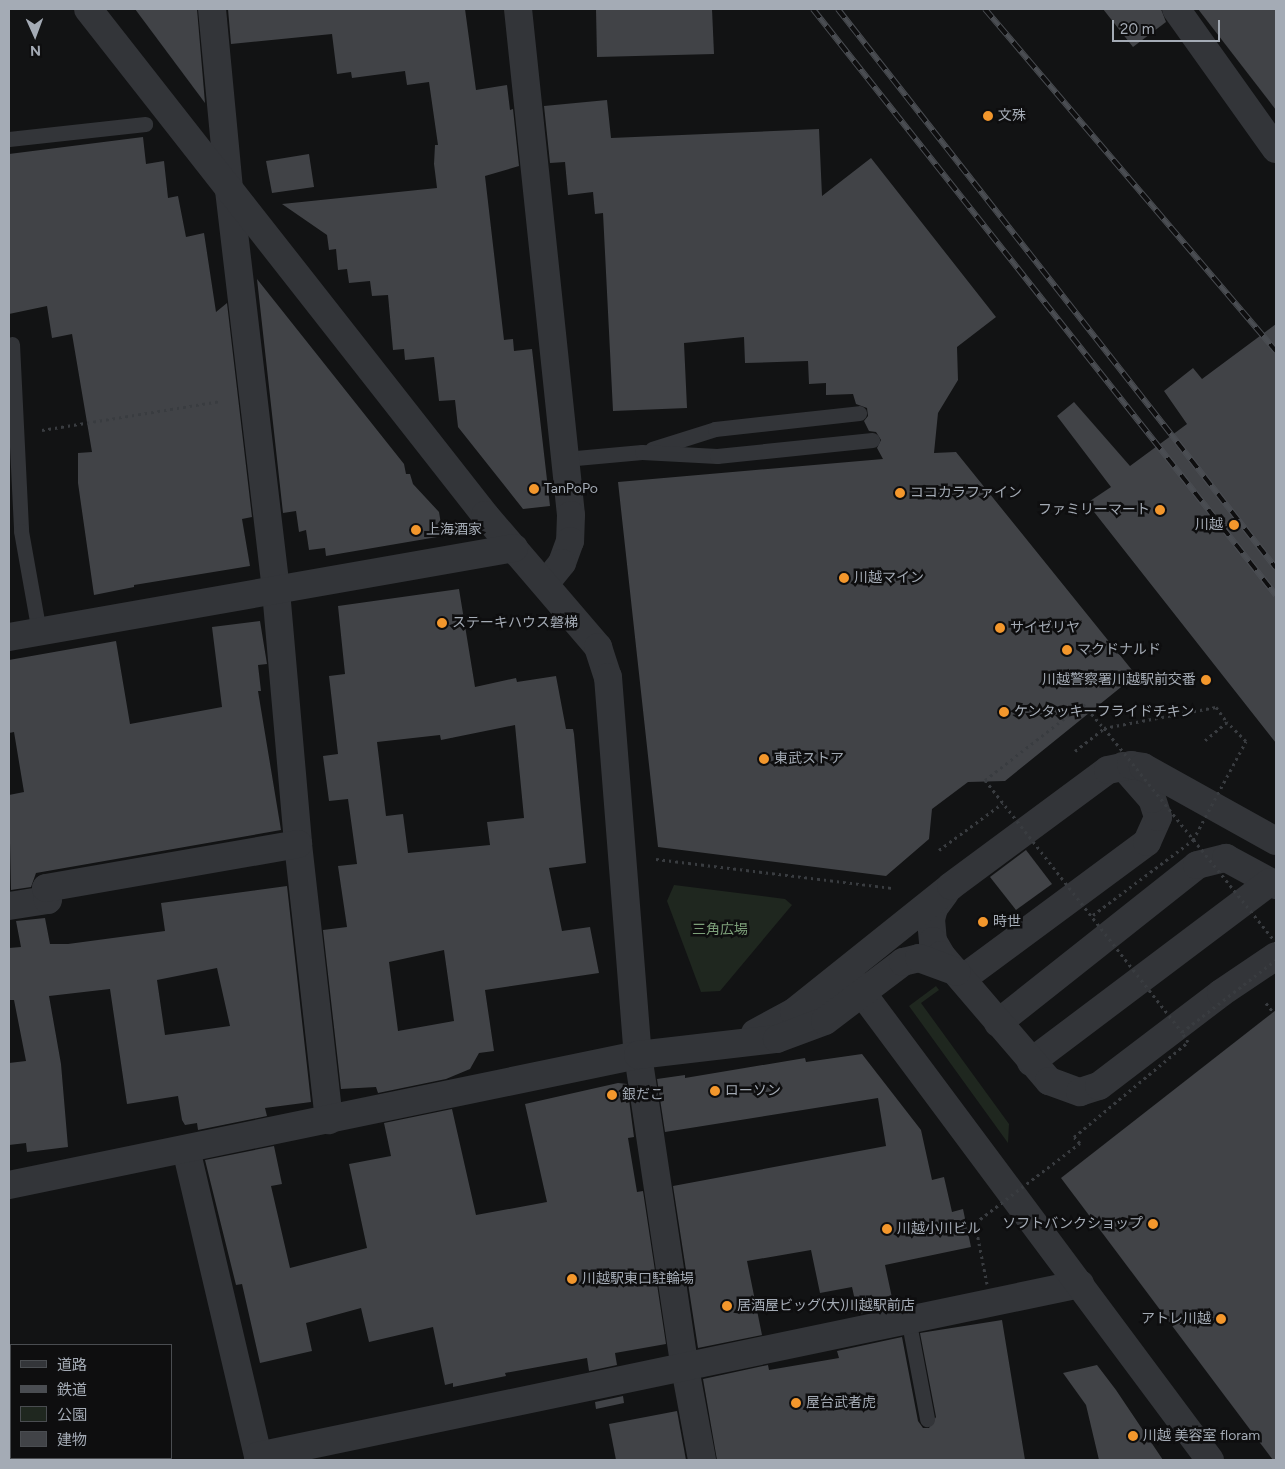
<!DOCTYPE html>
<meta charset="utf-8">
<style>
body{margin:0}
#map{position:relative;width:1285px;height:1469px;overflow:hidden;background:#121314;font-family:Figtree,"Noto Sans JP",sans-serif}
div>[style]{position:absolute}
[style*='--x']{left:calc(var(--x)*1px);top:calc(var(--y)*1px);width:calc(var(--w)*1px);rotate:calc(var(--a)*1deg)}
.green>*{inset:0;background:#1f271f}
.building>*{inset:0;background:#414347}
.path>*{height:3px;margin-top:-1.5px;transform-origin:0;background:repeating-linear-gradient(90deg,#393c40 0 2.5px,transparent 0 6.5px)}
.service>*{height:15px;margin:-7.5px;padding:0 7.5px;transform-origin:7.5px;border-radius:7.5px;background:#333539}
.minor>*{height:28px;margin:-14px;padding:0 14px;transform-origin:14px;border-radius:14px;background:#333539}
.tertiary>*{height:28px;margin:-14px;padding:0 14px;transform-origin:14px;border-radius:14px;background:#333539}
.rail>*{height:5.5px;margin-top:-2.75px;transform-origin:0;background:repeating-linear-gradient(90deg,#0e0e0f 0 11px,#4a4d52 0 22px);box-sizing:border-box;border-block:1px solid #4a4d52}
.path-bridge>*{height:3px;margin-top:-1.5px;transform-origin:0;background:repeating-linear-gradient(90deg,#393c40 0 2.5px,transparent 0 6.5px)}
.dots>*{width:14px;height:14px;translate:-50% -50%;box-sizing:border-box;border:2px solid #0e0e0f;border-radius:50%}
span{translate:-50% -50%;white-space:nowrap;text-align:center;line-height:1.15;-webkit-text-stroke:5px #0e0e0f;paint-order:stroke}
.poi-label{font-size:14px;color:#a4abb5}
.left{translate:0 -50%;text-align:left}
.right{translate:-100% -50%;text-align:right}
.park-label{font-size:14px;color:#7da07a}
.frame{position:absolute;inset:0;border:10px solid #a4abb5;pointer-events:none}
.legend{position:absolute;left:10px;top:1344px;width:162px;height:115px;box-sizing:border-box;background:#0e0e0f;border:1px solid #4a4d51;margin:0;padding:6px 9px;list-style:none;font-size:15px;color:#a4abb5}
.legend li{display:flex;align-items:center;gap:10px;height:25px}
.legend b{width:25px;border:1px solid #4a4d51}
.north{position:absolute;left:10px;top:10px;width:50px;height:50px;-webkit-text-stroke:4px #0e0e0f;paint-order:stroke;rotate:178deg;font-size:14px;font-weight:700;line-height:20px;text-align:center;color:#a4abb5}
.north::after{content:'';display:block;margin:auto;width:18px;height:22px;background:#a4abb5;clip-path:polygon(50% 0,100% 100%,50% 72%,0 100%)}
.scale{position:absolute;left:1112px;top:20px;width:108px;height:22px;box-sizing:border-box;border:2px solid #a4abb5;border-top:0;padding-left:6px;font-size:15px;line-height:18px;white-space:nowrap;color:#a4abb5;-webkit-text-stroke:4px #0e0e0f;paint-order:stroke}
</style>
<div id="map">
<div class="green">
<div style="clip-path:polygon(674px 885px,785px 899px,792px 905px,720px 991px,701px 992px,667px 901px)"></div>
<div style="clip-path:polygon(936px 986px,939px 990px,921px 1003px,1009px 1124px,1008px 1143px,909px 1006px)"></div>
</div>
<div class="building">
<div style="clip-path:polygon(135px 9px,197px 9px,205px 103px)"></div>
<div style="clip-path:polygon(228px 9px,465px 9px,476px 90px,507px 85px,510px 110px,513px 109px,519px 166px,485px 176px,504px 340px,513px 339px,514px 351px,532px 349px,550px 506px,523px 509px,458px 427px,455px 400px,439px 401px,434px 357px,405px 360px,404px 349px,393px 350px,388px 295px,372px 296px,370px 281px,349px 283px,347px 269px,338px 270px,336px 249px,329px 250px,327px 235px,282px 204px,437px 188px,434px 164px,435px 145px,438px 145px,429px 82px,407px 85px,405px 71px,352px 78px,351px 72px,337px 74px,332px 34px,231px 44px)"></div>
<div style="clip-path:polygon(596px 9px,712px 9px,714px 54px,597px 57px)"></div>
<div style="clip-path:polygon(1103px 9px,1161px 9px,1166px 22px,1133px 47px)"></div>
<div style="clip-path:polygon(1198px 9px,1276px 9px,1276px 110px)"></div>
<div style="clip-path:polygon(607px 100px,611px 138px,819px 129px,822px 196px,871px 158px,996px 317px,957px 347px,958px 380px,938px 413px,934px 453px,956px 452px,1136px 675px,1005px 781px,968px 782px,932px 809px,929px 839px,886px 876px,658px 847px,618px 482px,883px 459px,877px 448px,881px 440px,876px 432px,869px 431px,864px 421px,868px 416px,867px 408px,856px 404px,853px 394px,826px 395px,826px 383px,809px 384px,808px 361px,745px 363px,744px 337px,684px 343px,687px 408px,613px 411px,603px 213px,595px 214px,593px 192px,568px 195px,565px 162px,550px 163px,544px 106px)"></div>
<div style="clip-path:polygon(143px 137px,146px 164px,164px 161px,168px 198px,178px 196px,186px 237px,204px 233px,216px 312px,227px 303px,252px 517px,242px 519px,250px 566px,134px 585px,134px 587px,94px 595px,78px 483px,78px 453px,92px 452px,72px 334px,52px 338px,47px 306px,9px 314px,9px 154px)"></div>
<div style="clip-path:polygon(309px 154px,314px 187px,272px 193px,266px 161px)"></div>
<div style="clip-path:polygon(257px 279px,404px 464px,406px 474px,410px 474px,413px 484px,439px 512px,443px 536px,326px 556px,325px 548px,309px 550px,306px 530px,299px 532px,296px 511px,283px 513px)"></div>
<div style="clip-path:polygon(1276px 324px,1276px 743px,1087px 503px,1111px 487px,1057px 416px,1074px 402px,1130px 466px,1187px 424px,1164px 391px,1193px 368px,1202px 379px)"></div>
<div style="clip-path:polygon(evenodd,459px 589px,475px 687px,516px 678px,517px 682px,556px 676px,566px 729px,573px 729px,574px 734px,586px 863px,549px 868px,562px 931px,590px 927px,599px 973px,485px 990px,494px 1051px,479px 1053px,470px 1069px,446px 1079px,378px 1093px,376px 1087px,341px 1089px,323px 930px,347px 927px,338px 866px,357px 864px,348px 799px,329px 801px,323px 756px,338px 754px,329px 676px,345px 674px,338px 606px,459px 589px,515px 725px,524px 818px,487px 822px,490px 845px,408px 853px,403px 814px,386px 816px,377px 742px,440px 735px,441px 740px,515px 725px,459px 589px,444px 950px,454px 1021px,398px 1031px,389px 962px,444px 950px)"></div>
<div style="clip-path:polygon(260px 621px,267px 664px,258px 665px,261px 691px,258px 691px,281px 830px,36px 873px,31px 887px,11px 890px,9px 795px,24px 792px,14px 732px,9px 733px,9px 660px,116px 641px,130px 724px,222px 707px,212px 627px)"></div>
<div style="clip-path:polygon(1026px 850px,1052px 884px,1016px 910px,990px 877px)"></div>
<div style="clip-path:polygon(evenodd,287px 886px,311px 1102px,265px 1108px,267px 1116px,198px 1130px,197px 1123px,185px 1125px,182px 1120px,178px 1096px,127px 1104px,110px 989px,49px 996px,61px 1064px,68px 1147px,27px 1152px,26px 1143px,9px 1145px,9px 1063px,26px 1061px,14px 1000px,9px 1000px,9px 948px,21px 947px,16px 921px,45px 918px,50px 944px,68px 944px,165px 931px,161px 903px,287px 886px,217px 968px,230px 1026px,165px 1035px,157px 980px,217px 968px)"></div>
<div style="clip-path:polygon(1276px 1010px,1276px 1460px,1273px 1460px,1061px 1178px)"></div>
<div style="clip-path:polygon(862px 1054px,921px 1130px,932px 1180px,944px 1177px,952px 1212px,963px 1209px,971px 1247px,885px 1265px,894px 1307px,858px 1314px,852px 1287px,820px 1293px,811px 1250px,747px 1261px,762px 1335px,698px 1348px,673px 1186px,886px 1146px,878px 1098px,665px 1132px,657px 1079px,685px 1075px,685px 1078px,805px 1058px,806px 1062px)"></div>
<div style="clip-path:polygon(618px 1083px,627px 1084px,634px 1137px,628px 1138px,637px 1192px,643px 1191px,666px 1344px,615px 1353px,617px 1365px,589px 1371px,587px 1358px,505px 1373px,506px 1376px,453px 1387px,453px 1383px,445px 1385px,433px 1327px,369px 1342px,361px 1308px,306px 1323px,312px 1351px,260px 1363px,242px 1284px,236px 1285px,205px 1160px,274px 1146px,282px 1184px,271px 1186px,290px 1268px,367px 1248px,349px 1164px,391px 1156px,384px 1123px,452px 1109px,476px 1215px,547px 1202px,525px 1104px)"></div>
<div style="clip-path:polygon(1002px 1320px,1025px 1460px,717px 1460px,703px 1379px,768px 1365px,769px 1370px,839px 1358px,837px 1351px,902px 1337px,918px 1421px,923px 1428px,929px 1428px,936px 1417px,920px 1333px)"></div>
<div style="clip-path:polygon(1097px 1365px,1116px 1390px,1163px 1460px,1099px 1460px,1086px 1405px,1063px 1373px)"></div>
<div style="clip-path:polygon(623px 1396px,624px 1403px,596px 1409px,595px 1402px)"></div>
<div style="clip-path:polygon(677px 1411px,686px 1460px,616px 1460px,609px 1424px)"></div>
</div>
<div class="path">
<div style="--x:42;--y:430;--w:181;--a:-9.2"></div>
<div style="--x:1075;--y:751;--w:37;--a:-38"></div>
<div style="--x:985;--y:780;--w:124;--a:-37.8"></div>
<div style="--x:1083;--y:704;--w:32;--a:49"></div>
<div style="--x:1104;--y:728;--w:114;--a:-10.6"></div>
<div style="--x:1216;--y:707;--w:19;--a:54"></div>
<div style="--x:1227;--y:722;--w:31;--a:140"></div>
<div style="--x:939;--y:850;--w:79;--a:-36.3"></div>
<div style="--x:656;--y:859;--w:237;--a:7"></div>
<div style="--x:1266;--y:1003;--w:11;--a:52"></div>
</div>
<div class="service">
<div style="--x:9;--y:139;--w:137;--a:-6.3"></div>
<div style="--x:12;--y:344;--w:187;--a:87.2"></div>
<div style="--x:21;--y:531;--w:103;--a:79.9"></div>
<div style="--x:652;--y:449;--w:66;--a:-17.6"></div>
<div style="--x:715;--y:429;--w:145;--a:-6.3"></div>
<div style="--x:565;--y:459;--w:77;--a:-5.2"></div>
<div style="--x:642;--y:452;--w:75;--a:3.1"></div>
<div style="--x:717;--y:456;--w:156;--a:-5.9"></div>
<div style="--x:908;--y:1318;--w:103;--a:79.3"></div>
<div style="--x:9;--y:1441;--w:2;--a:0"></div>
<div style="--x:65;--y:1458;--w:2;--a:90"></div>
</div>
<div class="minor">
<div style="--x:212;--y:9;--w:182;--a:84.6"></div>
<div style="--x:229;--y:190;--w:404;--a:83.3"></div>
<div style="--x:276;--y:591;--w:254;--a:85"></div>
<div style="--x:298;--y:844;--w:278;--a:83.6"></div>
<div style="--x:518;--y:9;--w:509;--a:84.02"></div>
<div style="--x:571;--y:515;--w:26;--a:92"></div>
<div style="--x:570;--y:541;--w:23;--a:110"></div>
<div style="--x:562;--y:563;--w:26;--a:129"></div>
<div style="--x:1176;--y:9;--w:172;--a:54.5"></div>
<div style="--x:9;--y:906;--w:39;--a:-9"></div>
<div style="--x:48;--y:900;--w:12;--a:-99"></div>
<div style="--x:46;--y:888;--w:256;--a:-9.9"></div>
<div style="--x:962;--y:979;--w:230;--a:-36.5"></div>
<div style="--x:1147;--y:842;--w:27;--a:-66"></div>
<div style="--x:1158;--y:817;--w:19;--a:-108"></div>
<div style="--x:1152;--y:799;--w:44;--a:-131.3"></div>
<div style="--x:998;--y:1023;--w:254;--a:-38.4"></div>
<div style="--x:1197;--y:865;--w:30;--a:-14"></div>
<div style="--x:1226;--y:858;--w:57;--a:28.4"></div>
<div style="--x:638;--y:1055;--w:317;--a:81.5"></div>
<div style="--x:685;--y:1368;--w:94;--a:79.5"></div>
<div style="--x:1031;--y:1062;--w:299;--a:-37"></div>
<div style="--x:186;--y:1149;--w:319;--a:76.8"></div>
<div style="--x:258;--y:1456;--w:840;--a:-11.82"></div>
</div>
<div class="tertiary">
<div style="--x:88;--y:9;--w:643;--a:51.88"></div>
<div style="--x:485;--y:515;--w:174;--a:49.4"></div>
<div style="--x:598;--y:647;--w:32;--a:72"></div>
<div style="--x:608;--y:677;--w:379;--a:85.5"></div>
<div style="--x:9;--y:637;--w:513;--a:-10"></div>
<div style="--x:945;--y:893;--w:19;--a:126"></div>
<div style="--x:934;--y:908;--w:11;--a:105"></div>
<div style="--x:931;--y:919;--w:22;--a:85"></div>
<div style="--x:933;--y:941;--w:16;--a:60"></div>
<div style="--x:941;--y:955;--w:166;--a:49.4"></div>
<div style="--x:1049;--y:1081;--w:33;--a:20"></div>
<div style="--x:1080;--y:1092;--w:20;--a:-18"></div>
<div style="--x:1099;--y:1086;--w:153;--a:-37.3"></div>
<div style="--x:1221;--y:993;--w:66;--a:-33.9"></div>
<div style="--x:851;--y:978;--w:601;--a:53.32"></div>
<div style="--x:755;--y:1033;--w:44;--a:-28.3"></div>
<div style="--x:794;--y:1012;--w:201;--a:-38.7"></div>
<div style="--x:951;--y:886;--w:195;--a:-36.5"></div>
<div style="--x:1108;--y:770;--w:24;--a:-12"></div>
<div style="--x:1131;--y:765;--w:12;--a:9"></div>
<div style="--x:1143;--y:767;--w:152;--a:29.1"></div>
<div style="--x:9;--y:1185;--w:642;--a:-11.68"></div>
<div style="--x:638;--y:1055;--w:140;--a:-6.6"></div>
<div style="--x:777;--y:1039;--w:51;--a:-20.6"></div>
<div style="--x:825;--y:1021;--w:98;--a:-37.1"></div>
<div style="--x:903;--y:962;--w:16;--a:-14"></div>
<div style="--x:919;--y:958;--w:40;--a:20.2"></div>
</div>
<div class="rail">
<div style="--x:813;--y:9;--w:747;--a:51.69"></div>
<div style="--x:838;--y:9;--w:710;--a:51.92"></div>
<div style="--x:985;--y:9;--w:449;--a:49.6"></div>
</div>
<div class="path-bridge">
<div style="--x:1104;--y:728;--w:275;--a:51.3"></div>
<div style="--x:985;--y:780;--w:320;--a:52"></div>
<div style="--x:1093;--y:915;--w:125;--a:-36.9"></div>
<div style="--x:1193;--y:840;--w:112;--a:-61.8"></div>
<div style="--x:1246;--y:741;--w:27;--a:-135"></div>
<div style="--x:987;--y:1284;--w:62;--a:-101.1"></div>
<div style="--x:975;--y:1223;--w:132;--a:-37.3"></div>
<div style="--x:1080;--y:1143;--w:8;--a:-135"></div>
<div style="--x:1074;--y:1137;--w:148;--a:-39.8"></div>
<div style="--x:1188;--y:1042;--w:12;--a:-121"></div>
<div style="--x:1182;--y:1032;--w:118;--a:-37.5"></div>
</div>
<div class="dots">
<div style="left:988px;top:116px;background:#f3972c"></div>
<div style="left:534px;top:489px;background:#f3972c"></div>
<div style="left:900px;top:493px;background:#f3972c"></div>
<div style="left:1160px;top:510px;background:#f3972c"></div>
<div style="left:1234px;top:525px;background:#f3972c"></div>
<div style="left:416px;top:530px;background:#f3972c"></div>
<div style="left:844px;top:578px;background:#f3972c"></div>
<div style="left:442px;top:623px;background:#f3972c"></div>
<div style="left:1000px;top:628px;background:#f3972c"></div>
<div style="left:1067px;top:650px;background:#f3972c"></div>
<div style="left:1206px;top:680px;background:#f3972c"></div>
<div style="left:1004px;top:712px;background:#f3972c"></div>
<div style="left:764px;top:759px;background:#f3972c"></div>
<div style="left:983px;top:922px;background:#f3972c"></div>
<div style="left:715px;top:1091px;background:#f3972c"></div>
<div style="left:612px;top:1095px;background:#f3972c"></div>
<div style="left:1153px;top:1224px;background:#f3972c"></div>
<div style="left:887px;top:1229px;background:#f3972c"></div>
<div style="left:572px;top:1279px;background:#f3972c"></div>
<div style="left:727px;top:1306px;background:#f3972c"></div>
<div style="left:1221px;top:1319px;background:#f3972c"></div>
<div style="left:796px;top:1403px;background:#f3972c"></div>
<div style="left:1133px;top:1436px;background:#f3972c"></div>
</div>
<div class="poi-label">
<span class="left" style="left:998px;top:116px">文殊</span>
<span class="left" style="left:544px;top:489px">TanPoPo</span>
<span class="left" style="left:910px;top:493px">ココカラファイン</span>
<span class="right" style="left:1150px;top:510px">ファミリーマート</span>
<span class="right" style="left:1223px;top:525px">川越</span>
<span class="left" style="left:426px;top:530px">上海酒家</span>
<span class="left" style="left:854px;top:578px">川越マイン</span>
<span class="left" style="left:452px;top:623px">ステーキハウス磐梯</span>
<span class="left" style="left:1010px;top:628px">サイゼリヤ</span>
<span class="left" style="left:1077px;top:650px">マクドナルド</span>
<span class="right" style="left:1196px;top:680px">川越警察署川越駅前交番</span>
<span class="left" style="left:1014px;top:712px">ケンタッキーフライドチキン</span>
<span class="left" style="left:774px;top:759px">東武ストア</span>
<span class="left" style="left:993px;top:922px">時世</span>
<span class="left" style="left:725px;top:1091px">ローソン</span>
<span class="left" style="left:622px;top:1095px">銀だこ</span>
<span class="right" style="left:1143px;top:1224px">ソフトバンクショップ</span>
<span class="left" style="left:897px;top:1229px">川越小川ビル</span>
<span class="left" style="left:582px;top:1279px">川越駅東口駐輪場</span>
<span class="left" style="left:737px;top:1306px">居酒屋ビッグ(大)川越駅前店</span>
<span class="right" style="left:1211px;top:1319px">アトレ川越</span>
<span class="left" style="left:806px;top:1403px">屋台武者虎</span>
<span class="left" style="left:1143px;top:1436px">川越 美容室 floram</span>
</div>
<div class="park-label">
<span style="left:720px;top:930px">三角広場</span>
</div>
<div class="frame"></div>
<ul class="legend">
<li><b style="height:6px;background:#333539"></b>道路</li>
<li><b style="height:6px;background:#4a4d52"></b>鉄道</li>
<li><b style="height:14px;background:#1f271f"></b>公園</li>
<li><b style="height:14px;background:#414347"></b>建物</li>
</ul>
<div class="north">N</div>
<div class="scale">20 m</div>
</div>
